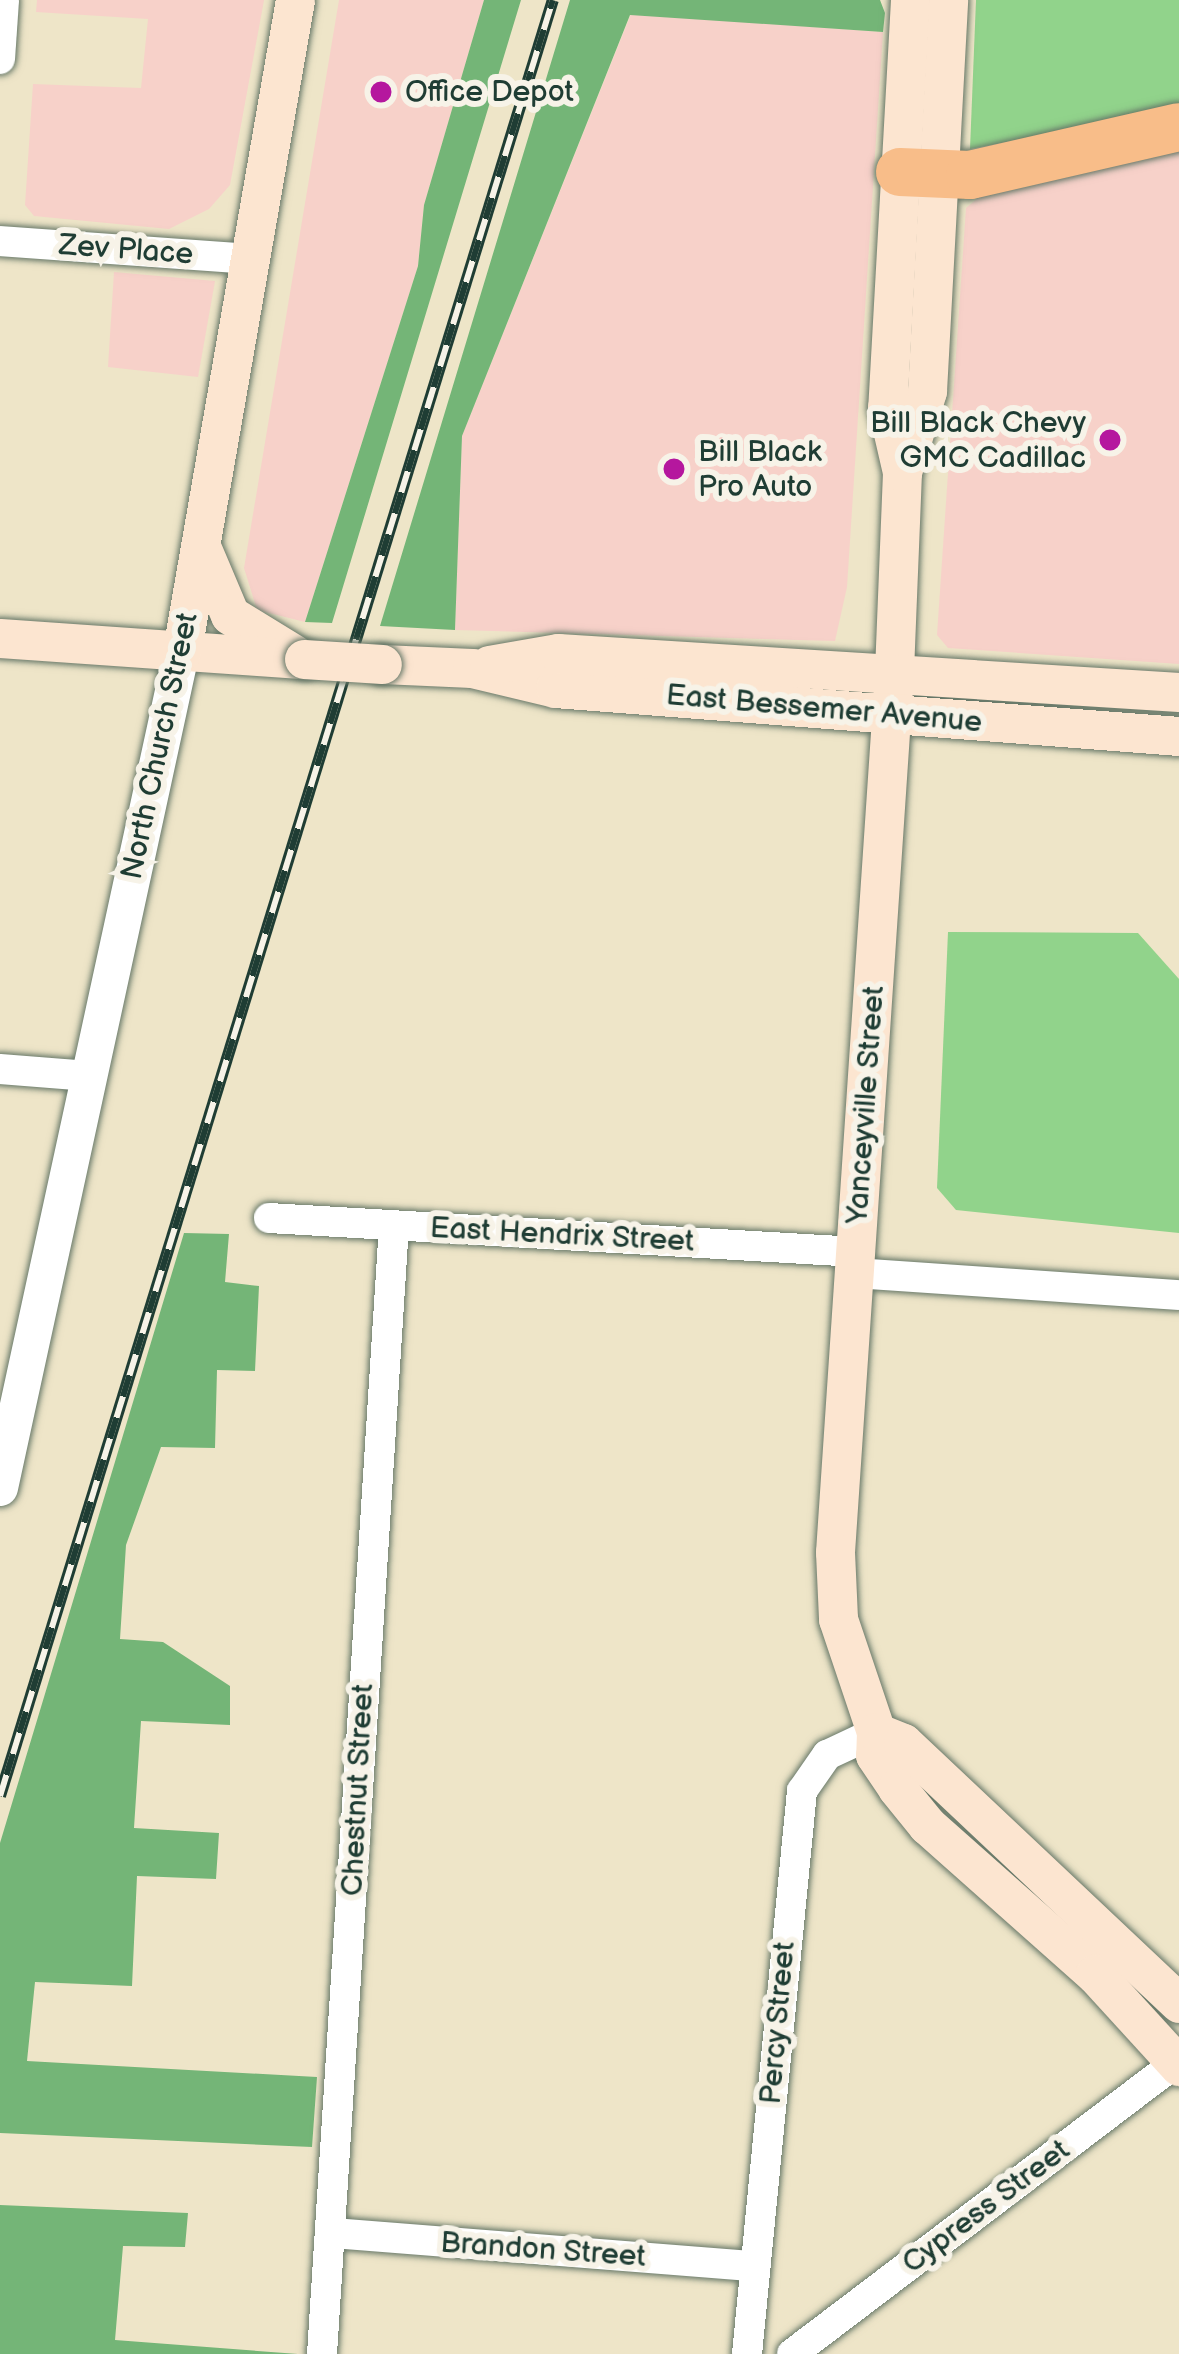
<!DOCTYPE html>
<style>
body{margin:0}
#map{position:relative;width:1179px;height:2354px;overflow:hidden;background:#eee5c8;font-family:"Balsamiq Sans",sans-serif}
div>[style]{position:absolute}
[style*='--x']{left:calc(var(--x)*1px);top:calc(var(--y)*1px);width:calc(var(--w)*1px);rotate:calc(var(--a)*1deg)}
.built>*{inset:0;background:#f7d1c9}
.green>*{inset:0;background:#91d38b}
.forest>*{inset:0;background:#74b577}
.roads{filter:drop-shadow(0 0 3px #677868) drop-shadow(0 0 3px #677868)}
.minor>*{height:30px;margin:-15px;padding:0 15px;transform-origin:15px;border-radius:15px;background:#fff}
.tertiary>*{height:36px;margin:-18px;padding:0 18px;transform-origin:18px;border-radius:18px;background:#fff}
.secondary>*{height:39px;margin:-19.5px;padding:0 19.5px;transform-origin:19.5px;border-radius:19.5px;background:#fce5d0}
.trunk>*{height:48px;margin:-24px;padding:0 24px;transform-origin:24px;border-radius:24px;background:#f8bd89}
.rail>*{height:12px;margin-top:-6px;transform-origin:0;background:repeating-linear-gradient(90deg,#f7f3e8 0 22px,#1f3d34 0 44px);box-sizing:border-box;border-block:3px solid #1f3d34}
.bridges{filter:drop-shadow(0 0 3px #677868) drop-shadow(0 0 3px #677868)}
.secondary-bridge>*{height:39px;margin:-19.5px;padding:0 19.5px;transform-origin:19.5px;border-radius:19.5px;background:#fce5d0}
.dots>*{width:33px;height:33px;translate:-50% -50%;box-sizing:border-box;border:6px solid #f7f3e8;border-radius:50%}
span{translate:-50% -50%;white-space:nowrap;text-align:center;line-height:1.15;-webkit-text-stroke:12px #f7f3e8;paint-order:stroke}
.poi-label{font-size:30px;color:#1f3d34}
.left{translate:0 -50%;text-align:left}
.right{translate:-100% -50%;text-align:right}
.street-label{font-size:30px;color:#1f3d34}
</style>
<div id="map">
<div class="built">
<div style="clip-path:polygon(37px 0,264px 0,230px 185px,209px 209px,169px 229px,34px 216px,25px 205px,33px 84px,141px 88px,148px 19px,36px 12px)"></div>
<div style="clip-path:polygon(339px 0,484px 0,424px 205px,418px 266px,305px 622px,257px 610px,244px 568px)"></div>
<div style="clip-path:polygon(631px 14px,883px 32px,847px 587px,835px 641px,455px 630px,462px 436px)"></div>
<div style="clip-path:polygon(1179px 141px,1179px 664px,948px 648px,937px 635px,966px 208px,993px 185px)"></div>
<div style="clip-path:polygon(114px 272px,215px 281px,198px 377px,108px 367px)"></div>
</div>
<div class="green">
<div style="clip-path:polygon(976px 0,1179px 0,1179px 109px,970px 149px)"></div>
<div style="clip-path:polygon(948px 932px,1138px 933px,1179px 979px,1179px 1233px,956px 1210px,937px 1188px)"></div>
</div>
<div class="forest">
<div style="clip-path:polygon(484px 0,521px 0,332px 623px,305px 622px,418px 266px,424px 205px)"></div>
<div style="clip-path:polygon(570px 0,880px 0,885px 13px,883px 32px,630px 15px,462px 436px,455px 630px,380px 626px)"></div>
<div style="clip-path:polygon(184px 1233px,229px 1234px,225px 1282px,259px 1286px,255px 1371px,217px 1370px,215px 1448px,161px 1447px,126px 1545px,120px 1639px,163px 1642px,230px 1686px,230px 1725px,141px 1721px,134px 1828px,219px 1833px,216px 1879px,137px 1876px,132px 1986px,35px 1982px,27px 2061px,317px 2077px,312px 2147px,0 2133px,0 1843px)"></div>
<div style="clip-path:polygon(0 2205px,188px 2213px,185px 2247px,123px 2246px,115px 2340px,298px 2354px,0 2354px)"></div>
</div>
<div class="roads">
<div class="minor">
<div style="--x:0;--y:59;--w:59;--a:-86.1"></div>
<div style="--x:0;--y:241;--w:254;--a:4.1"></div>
<div style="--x:0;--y:1069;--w:89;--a:4.5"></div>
<div style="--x:269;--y:1218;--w:588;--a:3.31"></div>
<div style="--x:855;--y:1273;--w:325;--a:3.9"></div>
<div style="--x:332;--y:2233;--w:424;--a:4.5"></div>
<div style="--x:322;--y:2354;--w:1130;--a:-86.35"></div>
<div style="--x:747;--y:2354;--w:566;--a:-84.42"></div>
<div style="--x:802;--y:1791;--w:44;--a:-55.2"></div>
<div style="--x:827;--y:1755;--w:54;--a:-25.1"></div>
<div style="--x:792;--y:2354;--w:486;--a:-37.2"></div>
</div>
<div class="tertiary">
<div style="--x:0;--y:1488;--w:858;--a:-77.75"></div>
</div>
<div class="secondary">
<div style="--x:910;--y:0;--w:408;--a:93.2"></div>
<div style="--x:887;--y:407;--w:67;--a:77"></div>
<div style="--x:902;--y:472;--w:201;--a:92.3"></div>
<div style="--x:894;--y:673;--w:881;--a:93.84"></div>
<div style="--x:835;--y:1552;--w:67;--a:87.4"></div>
<div style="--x:838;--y:1619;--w:119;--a:71.4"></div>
<div style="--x:876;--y:1732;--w:23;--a:92"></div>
<div style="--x:875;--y:1755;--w:40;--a:56"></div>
<div style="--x:897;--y:1788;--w:48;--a:51"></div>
<div style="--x:927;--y:1825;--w:225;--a:41.6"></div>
<div style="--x:1095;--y:1974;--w:125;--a:47.6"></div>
<div style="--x:902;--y:472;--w:85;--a:-72.8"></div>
<div style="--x:927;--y:391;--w:392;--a:-86.9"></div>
<div style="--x:203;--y:551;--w:69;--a:67.1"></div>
<div style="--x:230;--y:615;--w:75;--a:31.4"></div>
<div style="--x:0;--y:638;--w:305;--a:4"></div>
<div style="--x:182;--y:650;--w:660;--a:-80.14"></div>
<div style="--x:382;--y:664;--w:90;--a:2.5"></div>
<div style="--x:472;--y:668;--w:85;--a:13.5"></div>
<div style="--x:555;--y:688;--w:626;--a:4.4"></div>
<div style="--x:489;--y:665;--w:70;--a:-9.9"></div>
<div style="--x:558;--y:653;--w:622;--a:3.59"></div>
<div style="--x:876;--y:1732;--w:29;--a:22"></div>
<div style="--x:903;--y:1743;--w:379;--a:43.3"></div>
</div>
<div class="trunk">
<div style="--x:900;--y:172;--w:70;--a:2.5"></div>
<div style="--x:970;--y:175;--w:214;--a:-12.9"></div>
</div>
</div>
<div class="rail">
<div style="--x:0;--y:1796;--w:1879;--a:-72.89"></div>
</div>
<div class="bridges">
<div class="secondary-bridge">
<div style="--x:304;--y:659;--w:78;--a:3.7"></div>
</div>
</div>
<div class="dots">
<div style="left:381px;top:92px;background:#b5179e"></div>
<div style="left:1110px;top:440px;background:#b5179e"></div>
<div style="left:674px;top:469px;background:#b5179e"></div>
</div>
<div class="poi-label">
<span class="left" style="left:405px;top:92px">Office Depot</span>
<span class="right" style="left:1086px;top:440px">Bill Black Chevy<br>GMC Cadillac</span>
<span class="left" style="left:698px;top:469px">Bill Black<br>Pro Auto</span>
</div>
<div class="street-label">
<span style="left:126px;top:250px;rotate:4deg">Zev Place</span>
<span style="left:824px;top:709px;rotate:5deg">East Bessemer Avenue</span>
<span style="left:160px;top:746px;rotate:-78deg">North Church Street</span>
<span style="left:866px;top:1105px;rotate:-86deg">Yanceyville Street</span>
<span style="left:562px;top:1235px;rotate:3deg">East Hendrix Street</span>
<span style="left:358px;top:1790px;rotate:-87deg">Chestnut Street</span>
<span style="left:778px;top:2023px;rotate:-85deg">Percy Street</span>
<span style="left:986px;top:2207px;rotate:-37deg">Cypress Street</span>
<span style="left:543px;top:2250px;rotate:4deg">Brandon Street</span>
</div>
</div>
